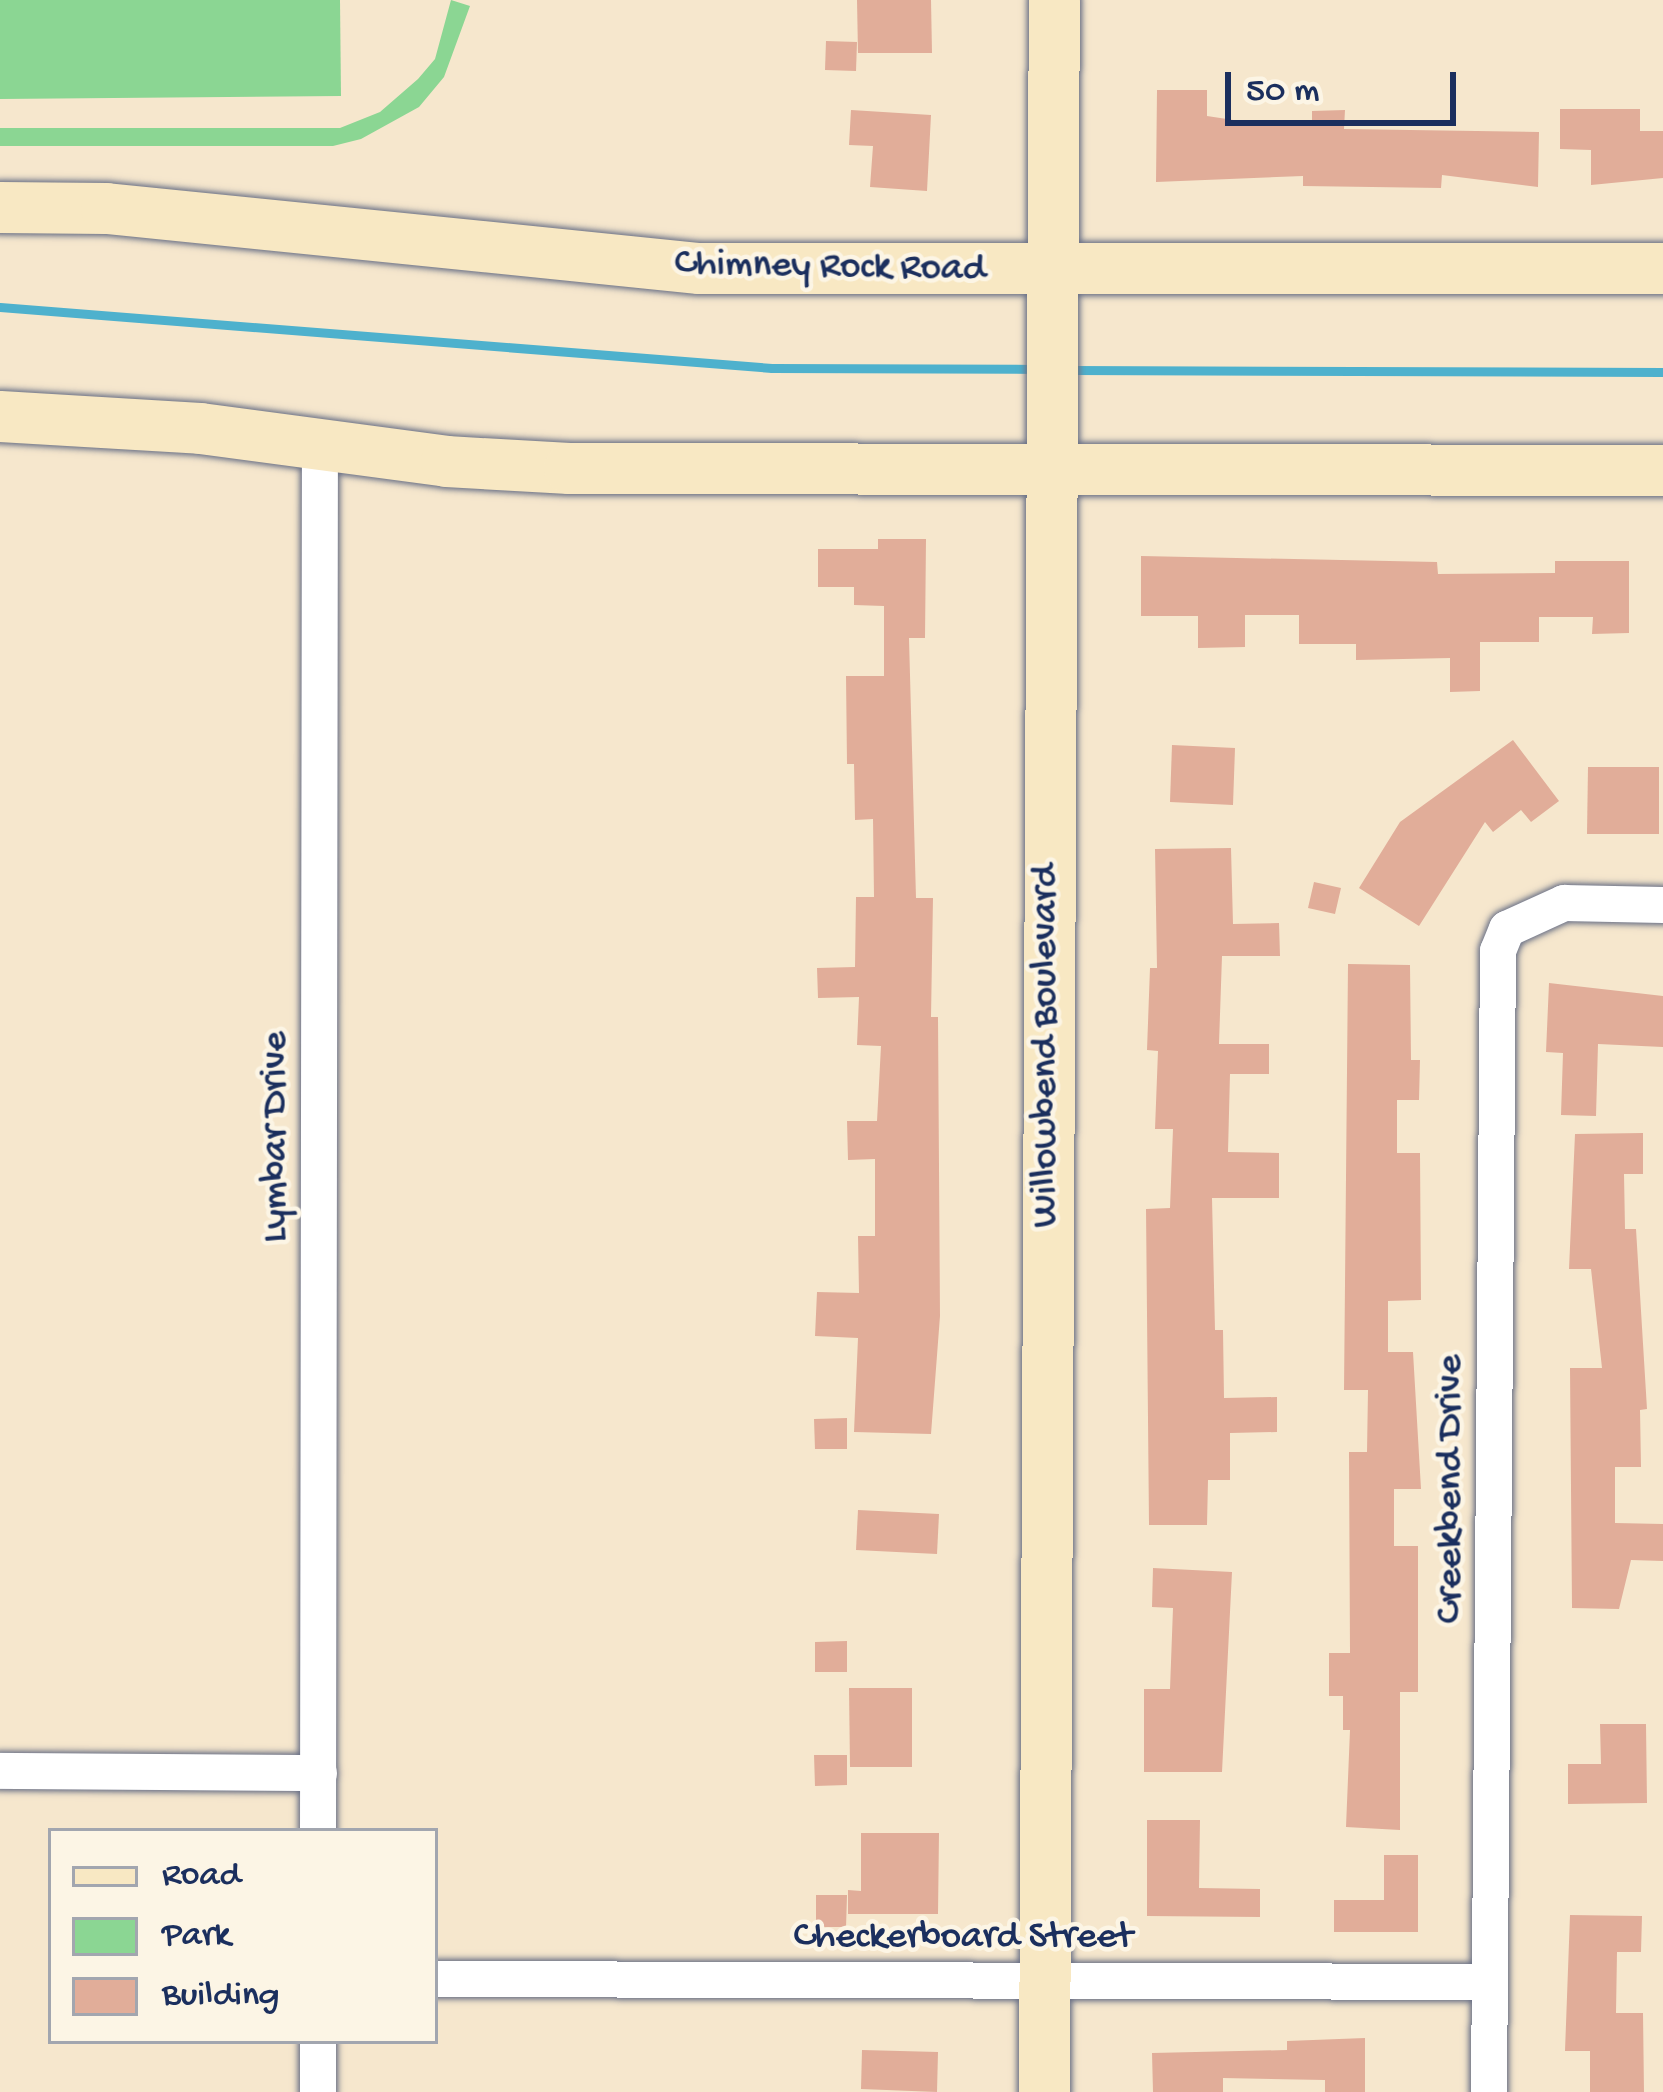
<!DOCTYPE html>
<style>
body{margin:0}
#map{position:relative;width:1663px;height:2092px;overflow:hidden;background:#f6e7cd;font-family:"Gochi Hand",sans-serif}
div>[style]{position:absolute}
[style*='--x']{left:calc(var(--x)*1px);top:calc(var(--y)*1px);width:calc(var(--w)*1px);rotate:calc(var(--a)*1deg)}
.green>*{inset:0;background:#8bd693}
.stream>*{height:9px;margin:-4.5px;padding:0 4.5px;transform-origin:4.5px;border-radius:4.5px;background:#4eb1cd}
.building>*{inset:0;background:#e1ad99}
.roads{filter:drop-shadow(0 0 3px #686f85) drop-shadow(0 0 3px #686f85)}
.minor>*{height:36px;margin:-18px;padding:0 18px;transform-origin:18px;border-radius:18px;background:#fff}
.secondary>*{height:51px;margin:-25.5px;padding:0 25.5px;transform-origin:25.5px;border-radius:25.5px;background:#f8e8c3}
span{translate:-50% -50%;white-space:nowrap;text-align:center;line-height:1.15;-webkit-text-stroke:9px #fcf5e5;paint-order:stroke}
.street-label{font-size:39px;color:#1b2f5e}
.legend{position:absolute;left:48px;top:1828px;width:390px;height:216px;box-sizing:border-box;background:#fcf5e5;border:3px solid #a2a6af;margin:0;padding:15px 21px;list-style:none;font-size:36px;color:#1b2f5e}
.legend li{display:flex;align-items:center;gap:24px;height:60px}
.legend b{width:60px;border:3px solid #a2a6af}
.scale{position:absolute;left:1225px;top:72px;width:231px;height:54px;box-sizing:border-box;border:6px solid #1b2f5e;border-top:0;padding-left:15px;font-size:36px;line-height:42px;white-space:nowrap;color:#1b2f5e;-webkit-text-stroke:9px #fcf5e5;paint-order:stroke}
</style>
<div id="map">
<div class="green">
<div style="clip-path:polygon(0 0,340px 0,341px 96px,0 99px)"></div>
<div style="clip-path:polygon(451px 0,470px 6px,444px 77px,419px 107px,361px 139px,333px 146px,0 146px,0 128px,340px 128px,380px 112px,418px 79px,435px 59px)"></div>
</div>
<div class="stream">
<div style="--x:0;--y:307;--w:774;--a:4.52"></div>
<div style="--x:772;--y:368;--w:264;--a:0.2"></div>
<div style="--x:1071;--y:370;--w:592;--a:0.19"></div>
</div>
<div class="building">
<div style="clip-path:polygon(857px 0,931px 0,932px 53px,858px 53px)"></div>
<div style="clip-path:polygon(826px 41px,857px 42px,856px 71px,825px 70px)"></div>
<div style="clip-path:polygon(1157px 90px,1207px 90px,1207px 116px,1240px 121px,1312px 120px,1312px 111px,1345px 110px,1344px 129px,1539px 132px,1538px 187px,1442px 175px,1441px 188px,1303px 186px,1303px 176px,1156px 182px)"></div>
<div style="clip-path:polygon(1560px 109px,1640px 109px,1640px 131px,1663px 131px,1663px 178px,1591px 185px,1591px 150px,1560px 149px)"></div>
<div style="clip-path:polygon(851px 110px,931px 115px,927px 191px,870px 187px,873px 146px,849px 145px)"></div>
<div style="clip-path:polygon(878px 539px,926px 539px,925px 638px,909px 638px,916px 898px,933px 898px,931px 1017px,938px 1017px,940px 1316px,931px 1434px,854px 1432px,858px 1338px,815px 1336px,817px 1292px,859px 1293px,858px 1236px,875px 1236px,875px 1159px,848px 1160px,847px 1121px,877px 1121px,881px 1046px,857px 1045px,859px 997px,818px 998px,817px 968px,855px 967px,856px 897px,874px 897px,873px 819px,855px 820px,854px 764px,847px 764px,846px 676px,884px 676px,884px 606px,854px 605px,854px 587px,818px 587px,818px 549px,878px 549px)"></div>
<div style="clip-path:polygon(1141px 556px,1437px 562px,1438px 574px,1555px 573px,1555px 561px,1629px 561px,1629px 633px,1592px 634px,1593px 617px,1539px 617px,1539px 642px,1480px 642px,1480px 691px,1450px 692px,1450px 658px,1356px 660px,1356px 644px,1299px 644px,1299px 615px,1245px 615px,1245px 647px,1198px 648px,1198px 616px,1141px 616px)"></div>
<div style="clip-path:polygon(1513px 740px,1559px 801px,1531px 822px,1521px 810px,1493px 832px,1485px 822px,1419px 926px,1359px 888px,1400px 822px)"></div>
<div style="clip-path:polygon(1172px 745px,1235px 748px,1233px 805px,1170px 802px)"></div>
<div style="clip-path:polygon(1588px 767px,1659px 767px,1659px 834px,1587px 834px)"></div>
<div style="clip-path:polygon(1231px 848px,1233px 924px,1279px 923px,1280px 956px,1222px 956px,1219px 1044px,1269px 1044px,1269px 1074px,1230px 1074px,1228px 1152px,1279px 1153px,1279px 1198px,1212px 1198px,1215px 1330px,1223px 1330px,1224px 1398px,1277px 1397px,1277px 1432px,1230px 1433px,1230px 1480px,1208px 1480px,1207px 1525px,1149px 1525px,1146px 1209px,1170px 1208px,1173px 1129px,1155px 1129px,1158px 1051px,1147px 1050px,1150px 968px,1157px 968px,1155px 849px)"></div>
<div style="clip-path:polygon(1314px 882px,1341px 888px,1335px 914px,1308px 908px)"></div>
<div style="clip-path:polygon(1348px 964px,1410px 965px,1411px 1060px,1420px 1060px,1419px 1100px,1397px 1100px,1397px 1153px,1420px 1153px,1421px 1300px,1388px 1301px,1388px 1352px,1413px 1352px,1421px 1489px,1394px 1489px,1394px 1546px,1418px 1546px,1418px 1692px,1400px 1692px,1400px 1830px,1346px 1827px,1350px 1730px,1343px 1730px,1343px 1696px,1329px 1696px,1329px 1653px,1350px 1653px,1349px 1452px,1367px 1452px,1368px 1390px,1344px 1390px)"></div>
<div style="clip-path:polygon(1549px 983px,1663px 996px,1663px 1047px,1598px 1044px,1596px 1116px,1561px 1115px,1563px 1053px,1546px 1052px)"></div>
<div style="clip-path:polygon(1643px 1133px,1643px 1174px,1624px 1174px,1625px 1229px,1636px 1229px,1647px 1409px,1640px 1410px,1641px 1467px,1615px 1467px,1615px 1523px,1663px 1524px,1663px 1561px,1631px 1560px,1619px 1609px,1572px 1608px,1570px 1368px,1602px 1368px,1591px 1269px,1569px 1269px,1575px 1134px)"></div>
<div style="clip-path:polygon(847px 1418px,847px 1449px,815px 1449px,814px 1419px)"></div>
<div style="clip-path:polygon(858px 1510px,939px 1514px,937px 1554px,856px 1550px)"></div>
<div style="clip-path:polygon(1153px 1568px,1232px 1572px,1222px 1772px,1144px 1772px,1144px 1689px,1170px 1689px,1173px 1608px,1152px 1607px)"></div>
<div style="clip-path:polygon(847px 1641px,847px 1672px,815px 1672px,815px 1642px)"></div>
<div style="clip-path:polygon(849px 1688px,912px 1688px,912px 1767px,850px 1767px)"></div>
<div style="clip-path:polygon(1600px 1724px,1646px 1724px,1647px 1803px,1568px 1804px,1568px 1764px,1601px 1764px)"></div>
<div style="clip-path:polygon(814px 1755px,847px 1755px,847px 1785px,815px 1786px)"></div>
<div style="clip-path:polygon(1147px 1820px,1200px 1820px,1199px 1888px,1260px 1889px,1260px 1917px,1147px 1916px)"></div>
<div style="clip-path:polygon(861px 1833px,939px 1833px,938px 1914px,848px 1914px,848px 1890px,861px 1891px)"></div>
<div style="clip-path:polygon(1384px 1855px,1418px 1855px,1418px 1932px,1334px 1932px,1334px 1900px,1384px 1900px)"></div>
<div style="clip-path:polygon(816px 1895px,847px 1895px,846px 1927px,816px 1927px)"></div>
<div style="clip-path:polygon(1570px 1915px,1642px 1916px,1641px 1952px,1617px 1952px,1616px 2013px,1643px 2013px,1644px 2092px,1590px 2092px,1590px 2051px,1565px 2051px)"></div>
<div style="clip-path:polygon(1365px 2038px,1365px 2092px,1325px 2092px,1325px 2080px,1223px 2078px,1223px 2092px,1153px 2092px,1152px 2053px,1287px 2050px,1287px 2041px)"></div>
<div style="clip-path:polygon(862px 2050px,938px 2052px,937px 2092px,861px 2089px)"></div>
</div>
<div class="roads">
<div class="minor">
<div style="--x:0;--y:1771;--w:319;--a:0.4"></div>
<div style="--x:318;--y:1831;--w:1389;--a:-89.92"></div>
<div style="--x:435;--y:1979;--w:1055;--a:0.16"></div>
<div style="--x:318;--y:2092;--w:51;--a:-90"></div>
<div style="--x:1489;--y:2092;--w:1141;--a:-89.55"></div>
<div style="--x:1498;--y:951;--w:24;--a:-68"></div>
<div style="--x:1507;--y:929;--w:63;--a:-24.5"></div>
<div style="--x:1564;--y:903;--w:99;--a:1.2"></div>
</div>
<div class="secondary">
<div style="--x:0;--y:207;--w:106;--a:0.5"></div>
<div style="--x:106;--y:208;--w:596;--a:5.78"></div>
<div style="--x:699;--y:268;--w:964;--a:0"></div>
<div style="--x:0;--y:416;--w:200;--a:3.4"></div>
<div style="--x:200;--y:428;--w:248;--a:7.6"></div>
<div style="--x:446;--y:461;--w:123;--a:3.3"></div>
<div style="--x:569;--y:468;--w:1094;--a:0.1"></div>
<div style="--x:1044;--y:2092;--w:2092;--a:-89.73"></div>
</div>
</div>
<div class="street-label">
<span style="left:830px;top:268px;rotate:1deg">Chimney Rock Road</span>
<span style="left:1047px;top:1046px;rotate:-90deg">Willowbend Boulevard</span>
<span style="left:277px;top:1137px;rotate:-90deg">Lymbar Drive</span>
<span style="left:1452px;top:1489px;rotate:-90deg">Creekbend Drive</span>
<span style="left:963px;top:1938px">Checkerboard Street</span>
</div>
<ul class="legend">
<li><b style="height:15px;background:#f8e8c3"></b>Road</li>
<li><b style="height:33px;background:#8bd693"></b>Park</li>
<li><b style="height:33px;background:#e1ad99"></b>Building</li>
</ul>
<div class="scale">50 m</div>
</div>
